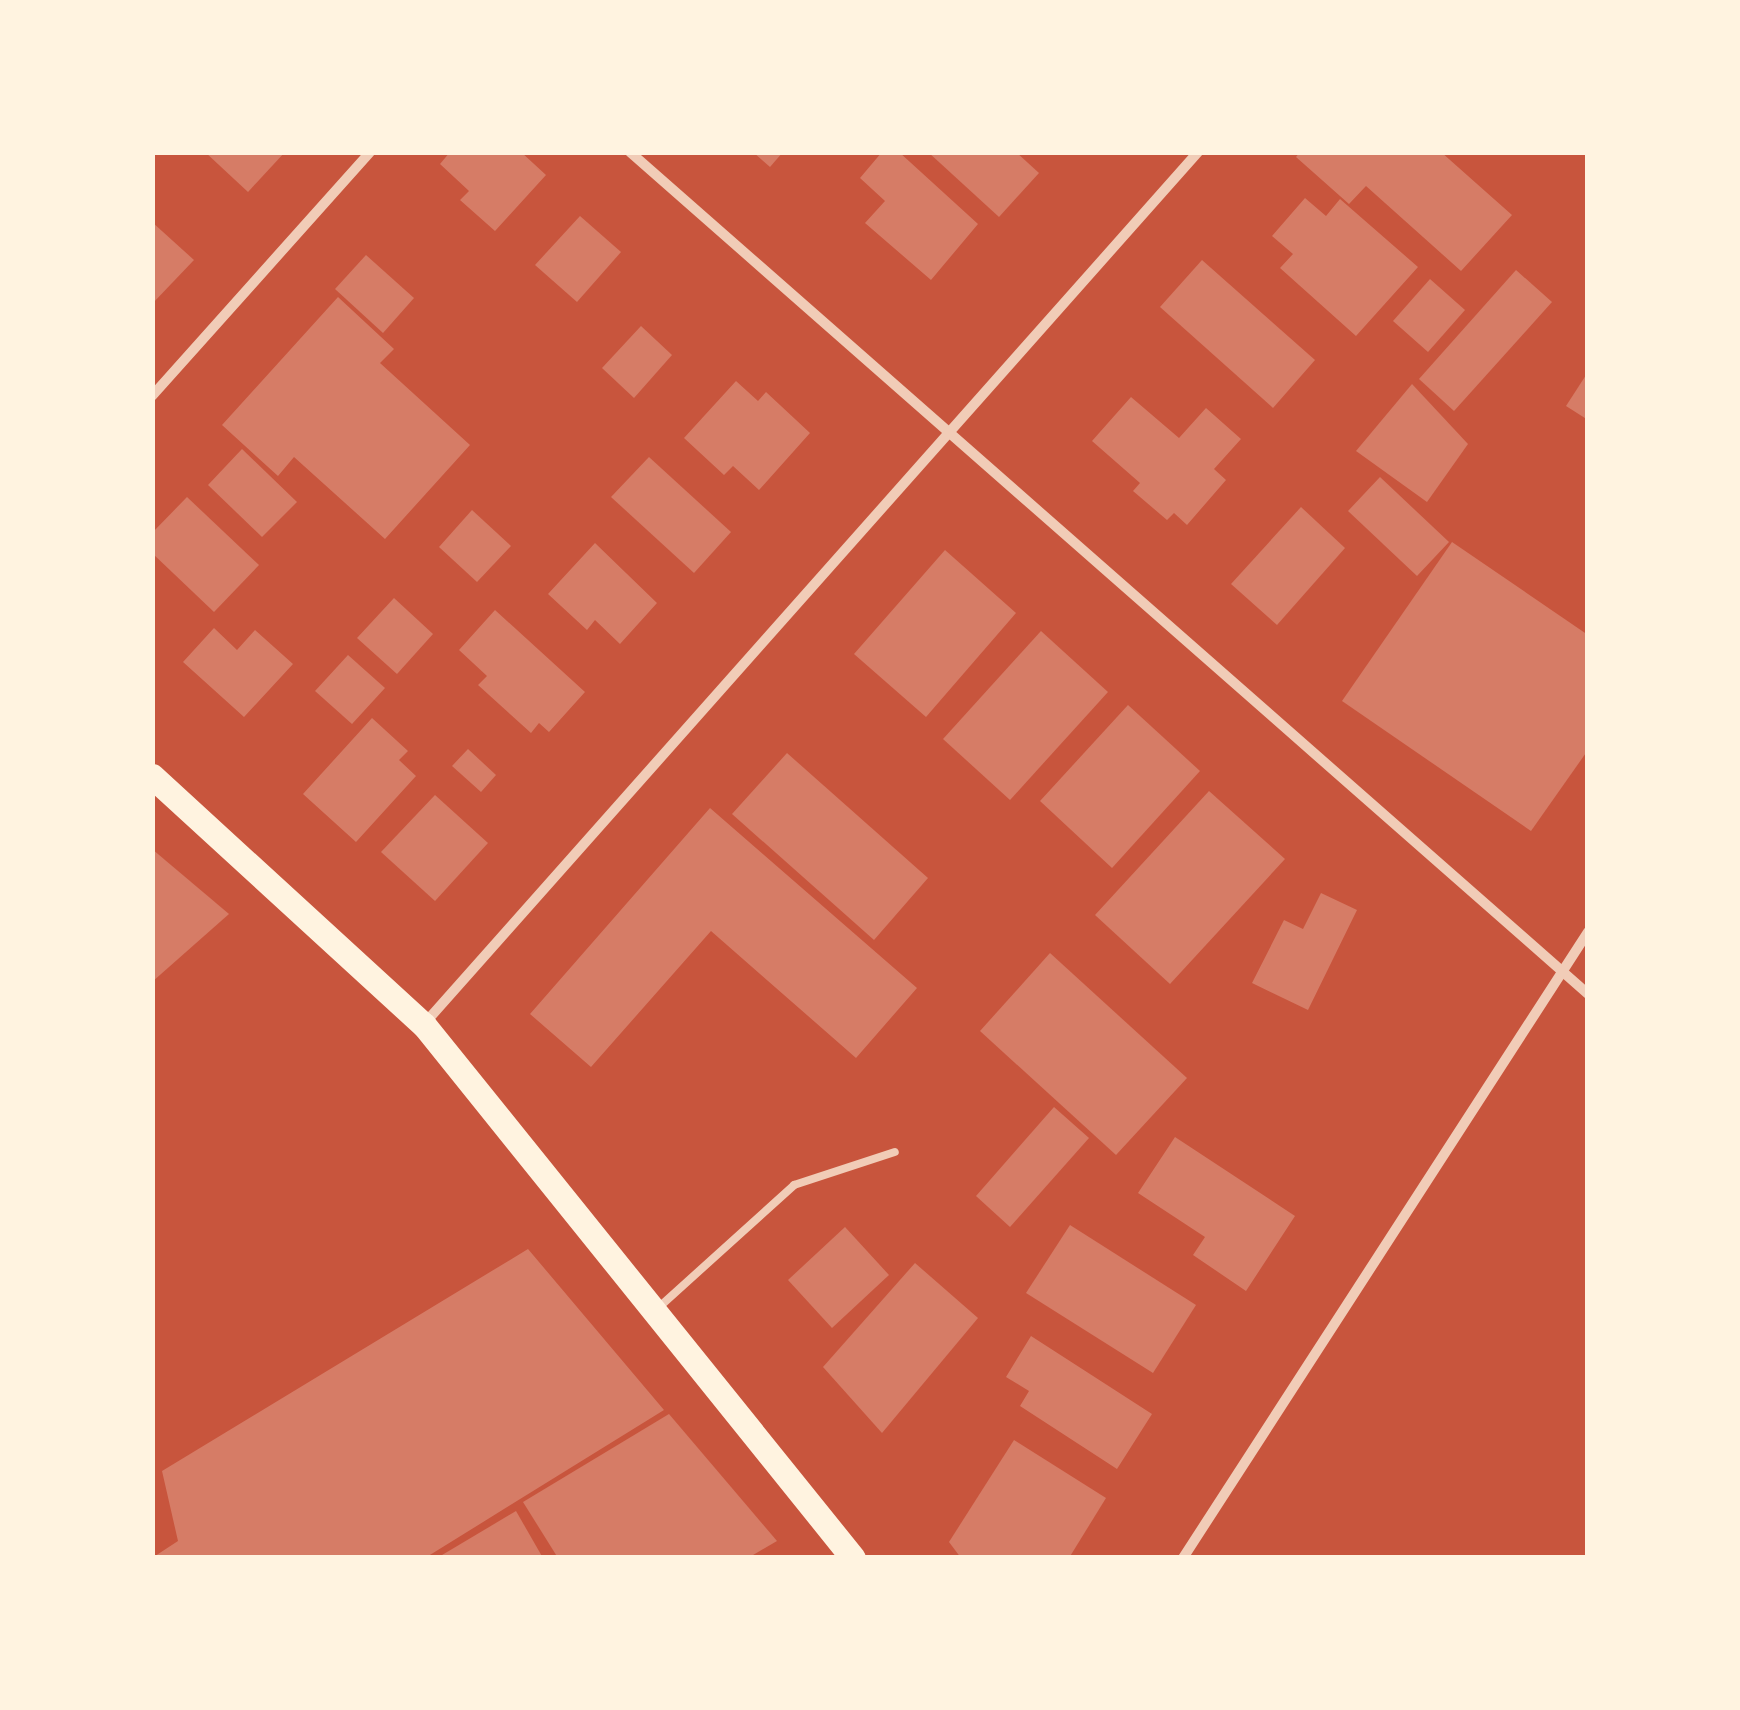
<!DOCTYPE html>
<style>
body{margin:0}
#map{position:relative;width:1740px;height:1710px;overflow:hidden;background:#c8553d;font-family:"Exo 2",sans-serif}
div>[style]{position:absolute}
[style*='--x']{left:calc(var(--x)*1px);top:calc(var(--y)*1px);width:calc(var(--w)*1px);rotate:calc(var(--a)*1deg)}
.building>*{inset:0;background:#d67c66}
.service>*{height:8px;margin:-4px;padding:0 4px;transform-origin:4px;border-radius:4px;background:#f1ccb7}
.minor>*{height:10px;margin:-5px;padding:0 5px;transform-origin:5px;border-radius:5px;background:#f1ccb7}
.primary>*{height:25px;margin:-12.5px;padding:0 12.5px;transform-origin:12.5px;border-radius:12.5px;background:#fff3e0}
span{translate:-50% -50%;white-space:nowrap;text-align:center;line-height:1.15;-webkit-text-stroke:10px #fff3e0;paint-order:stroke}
.frame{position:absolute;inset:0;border:155px solid #fff3e0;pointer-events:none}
</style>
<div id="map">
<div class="building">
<div style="clip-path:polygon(205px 152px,285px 152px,248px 192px)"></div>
<div style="clip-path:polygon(450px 152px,521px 152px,546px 175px,495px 231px,460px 200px,469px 191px,440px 164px)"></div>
<div style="clip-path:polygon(753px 152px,783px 152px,770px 167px)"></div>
<div style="clip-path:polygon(882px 152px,899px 152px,978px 224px,931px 280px,865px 223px,885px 201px,860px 178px)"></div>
<div style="clip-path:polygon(928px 152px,1016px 152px,1039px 173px,999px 217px)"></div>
<div style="clip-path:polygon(1300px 152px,1441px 152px,1512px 215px,1461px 271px,1366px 186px,1349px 204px,1296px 157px)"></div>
<div style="clip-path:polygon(1305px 198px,1326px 216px,1340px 199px,1418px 267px,1356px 336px,1280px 268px,1293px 254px,1272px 236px)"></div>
<div style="clip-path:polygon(580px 216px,621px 252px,577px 302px,535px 265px)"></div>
<div style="clip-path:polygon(152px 222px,194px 260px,152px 304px)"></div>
<div style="clip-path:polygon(366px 255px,414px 298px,383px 333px,335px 289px)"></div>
<div style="clip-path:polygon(1202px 260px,1315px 360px,1273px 408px,1160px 307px)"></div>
<div style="clip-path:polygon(1516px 270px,1552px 302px,1454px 411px,1419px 379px)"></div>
<div style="clip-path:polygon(1430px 279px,1465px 310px,1428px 352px,1393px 321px)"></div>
<div style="clip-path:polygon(338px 297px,394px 349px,380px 363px,470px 445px,385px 539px,294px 457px,278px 476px,222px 425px)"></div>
<div style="clip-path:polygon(641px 326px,672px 355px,634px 398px,602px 368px)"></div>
<div style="clip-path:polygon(1588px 372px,1588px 420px,1566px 406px)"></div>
<div style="clip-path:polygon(736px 381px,758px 401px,766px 392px,810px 433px,759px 490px,733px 466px,724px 475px,684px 438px)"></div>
<div style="clip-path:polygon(1412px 384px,1468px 444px,1427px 502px,1356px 451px)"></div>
<div style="clip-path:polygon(1131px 397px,1179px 438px,1206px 408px,1241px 439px,1214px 469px,1226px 480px,1187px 525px,1174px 513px,1167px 520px,1133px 491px,1140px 483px,1092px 441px)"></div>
<div style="clip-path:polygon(242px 449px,297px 502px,262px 537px,208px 485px)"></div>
<div style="clip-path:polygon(649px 457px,731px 532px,694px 573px,611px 497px)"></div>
<div style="clip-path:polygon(1380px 477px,1449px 542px,1417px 576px,1348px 511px)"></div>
<div style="clip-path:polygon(187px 497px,259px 565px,214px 612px,152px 553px,152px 533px)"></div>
<div style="clip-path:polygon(1301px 507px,1345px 548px,1277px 625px,1231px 584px)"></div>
<div style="clip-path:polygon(472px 510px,511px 546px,477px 582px,439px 547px)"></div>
<div style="clip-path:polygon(1452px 542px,1588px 635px,1588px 750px,1531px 831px,1342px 701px)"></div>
<div style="clip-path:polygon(595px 543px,657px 603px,620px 644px,595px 620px,587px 630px,548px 594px)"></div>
<div style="clip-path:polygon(945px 550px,1016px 613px,926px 717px,854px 654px)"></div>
<div style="clip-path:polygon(394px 598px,433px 634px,397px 674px,357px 638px)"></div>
<div style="clip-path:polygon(495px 610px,585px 692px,549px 732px,539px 723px,531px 733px,478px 685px,487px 676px,459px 650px)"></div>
<div style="clip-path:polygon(214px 628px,237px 650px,255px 630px,293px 664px,244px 717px,183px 662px)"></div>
<div style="clip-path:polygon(1041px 631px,1108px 692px,1010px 800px,943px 739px)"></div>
<div style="clip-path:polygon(348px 655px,385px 688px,352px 724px,315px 691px)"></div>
<div style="clip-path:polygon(1128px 705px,1200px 771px,1112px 868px,1040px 801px)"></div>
<div style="clip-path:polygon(372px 718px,408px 751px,399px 760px,416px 776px,356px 842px,303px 794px)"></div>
<div style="clip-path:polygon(468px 749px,496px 775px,481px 792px,452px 766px)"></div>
<div style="clip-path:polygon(787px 753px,928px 878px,874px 940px,732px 814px)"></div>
<div style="clip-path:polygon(1209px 791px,1285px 859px,1170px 984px,1095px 915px)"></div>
<div style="clip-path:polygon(435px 795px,488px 843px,435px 901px,381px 852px)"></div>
<div style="clip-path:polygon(710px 808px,917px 988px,856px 1058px,711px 931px,591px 1067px,530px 1014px)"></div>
<div style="clip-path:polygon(152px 849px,229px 914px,152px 982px)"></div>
<div style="clip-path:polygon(1321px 893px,1357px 910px,1308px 1010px,1252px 983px,1284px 920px,1303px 929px)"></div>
<div style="clip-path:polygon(1050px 953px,1187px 1078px,1116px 1155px,980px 1031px)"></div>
<div style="clip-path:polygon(1054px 1107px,1089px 1138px,1010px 1227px,976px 1196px)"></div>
<div style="clip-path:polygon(1175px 1137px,1295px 1216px,1246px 1291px,1193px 1255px,1205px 1237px,1138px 1193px)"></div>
<div style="clip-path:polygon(1070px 1225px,1196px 1305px,1153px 1373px,1026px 1293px)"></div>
<div style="clip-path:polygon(845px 1227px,889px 1275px,832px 1328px,788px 1280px)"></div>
<div style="clip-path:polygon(528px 1249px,664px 1410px,425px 1558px,152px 1558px,178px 1541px,162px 1471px)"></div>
<div style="clip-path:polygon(915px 1263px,978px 1318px,882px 1433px,823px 1367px)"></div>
<div style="clip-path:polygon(1031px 1336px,1152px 1414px,1117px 1469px,1020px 1406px,1029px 1391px,1006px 1377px)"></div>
<div style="clip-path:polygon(669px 1414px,777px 1541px,748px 1558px,558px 1558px,523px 1502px)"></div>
<div style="clip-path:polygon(1014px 1440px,1106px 1498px,1069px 1558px,961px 1558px,949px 1542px)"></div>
<div style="clip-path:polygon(516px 1511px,543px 1558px,437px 1558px)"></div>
</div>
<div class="service">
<div style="--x:657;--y:1309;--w:185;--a:-42.1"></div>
<div style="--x:794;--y:1185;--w:106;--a:-18.1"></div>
</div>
<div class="minor">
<div style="--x:630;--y:152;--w:1275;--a:41.31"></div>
<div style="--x:152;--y:396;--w:327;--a:-48.2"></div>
<div style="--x:425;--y:1023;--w:1165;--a:-48.41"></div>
<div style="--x:1183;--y:1558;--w:746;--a:-57.1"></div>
</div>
<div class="primary">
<div style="--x:152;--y:776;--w:369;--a:42.5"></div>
<div style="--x:424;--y:1025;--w:684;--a:51.17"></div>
</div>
<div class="frame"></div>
</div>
